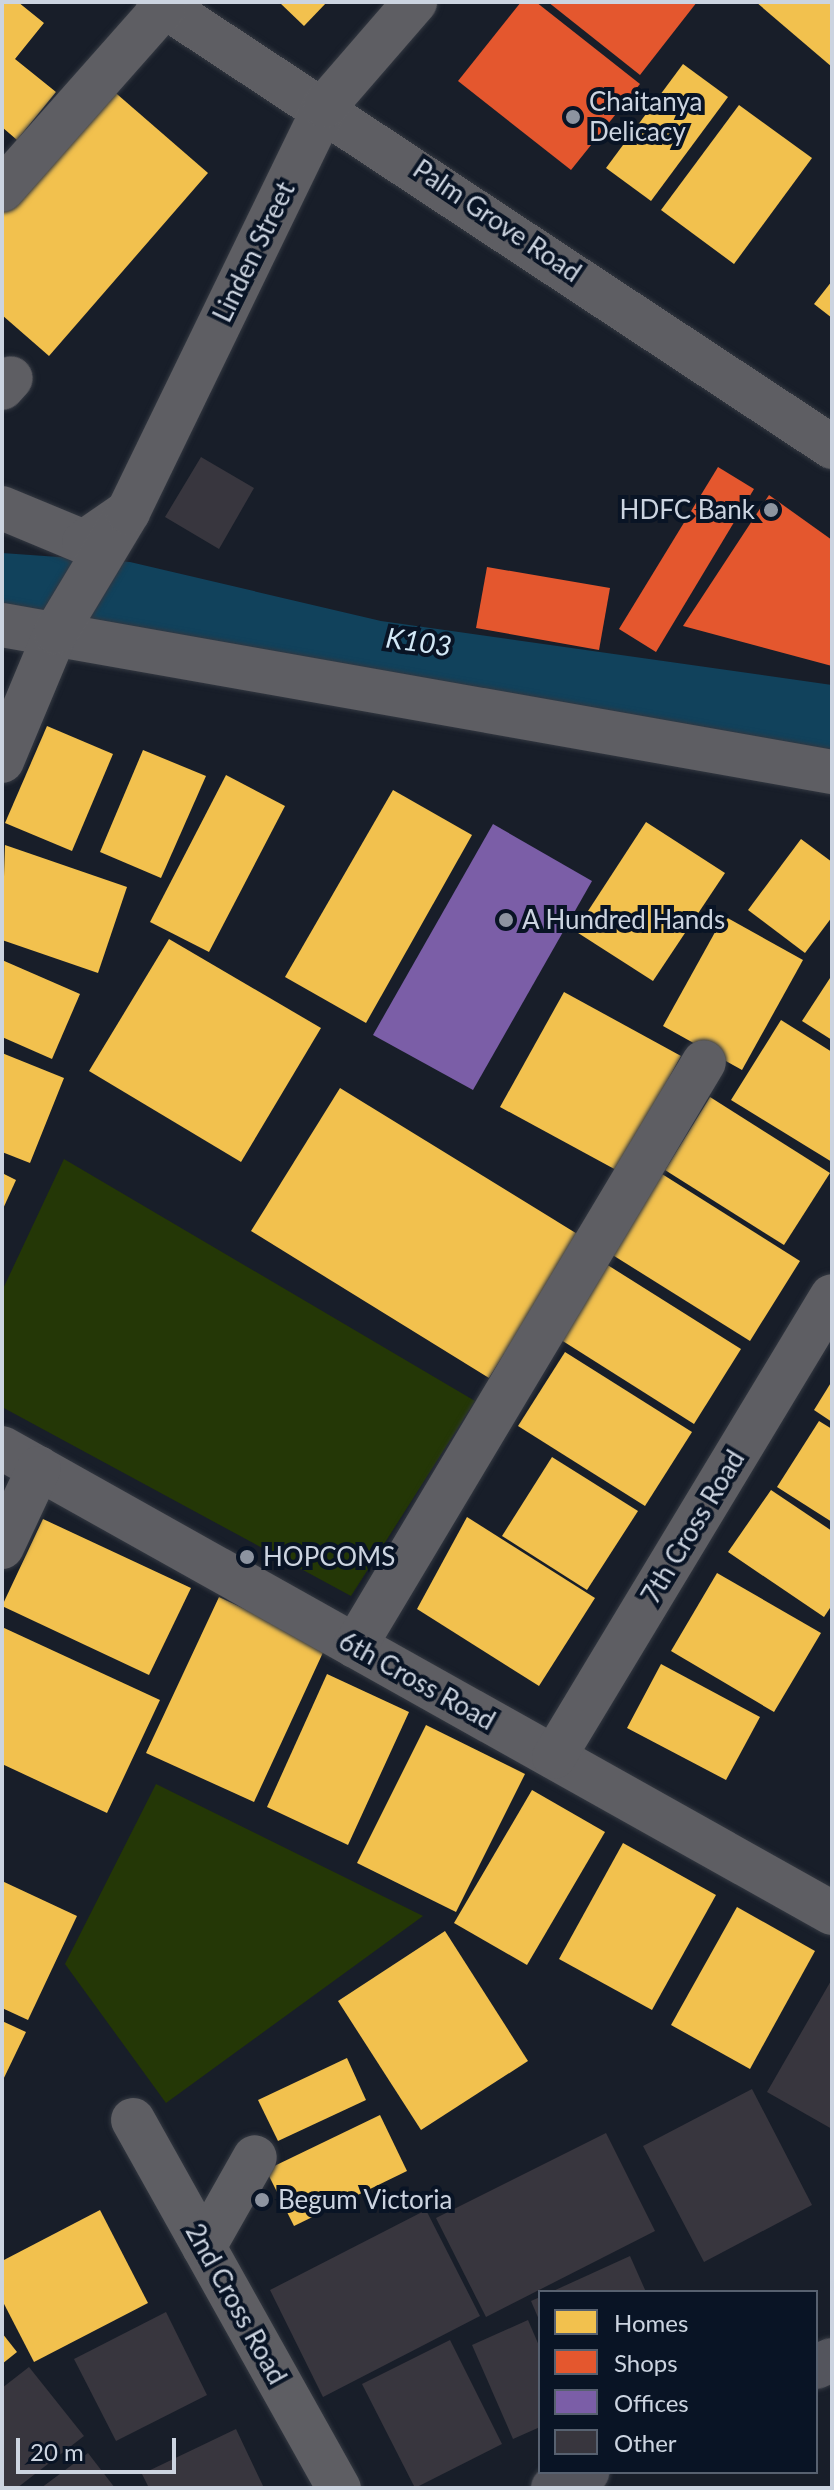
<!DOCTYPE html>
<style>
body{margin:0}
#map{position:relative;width:834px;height:2490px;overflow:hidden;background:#181e29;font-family:Lato,sans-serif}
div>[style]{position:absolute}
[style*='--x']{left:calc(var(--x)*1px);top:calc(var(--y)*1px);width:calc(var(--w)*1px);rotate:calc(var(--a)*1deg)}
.green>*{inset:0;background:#243706}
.water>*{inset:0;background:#11425c}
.homes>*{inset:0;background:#f2c14e}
.shops>*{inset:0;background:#e4572e}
.offices>*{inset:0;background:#7b5ea7}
.building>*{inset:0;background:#38363e}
.roads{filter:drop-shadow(0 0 2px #333841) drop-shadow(0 0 2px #333841)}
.minor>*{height:44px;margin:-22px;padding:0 22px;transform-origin:22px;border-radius:22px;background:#5e5e63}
.major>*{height:44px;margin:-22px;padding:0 22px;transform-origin:22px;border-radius:22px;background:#54555d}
.dots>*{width:22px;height:22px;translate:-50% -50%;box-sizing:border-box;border:4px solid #091425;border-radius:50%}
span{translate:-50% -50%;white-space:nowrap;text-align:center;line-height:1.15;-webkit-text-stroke:8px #091425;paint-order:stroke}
.poi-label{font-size:26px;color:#ccd4e0}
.left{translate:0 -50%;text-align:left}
.right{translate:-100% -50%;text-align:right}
.street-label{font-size:26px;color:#ccd4e0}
.water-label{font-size:28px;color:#d2e7f5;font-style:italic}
.frame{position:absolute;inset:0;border:4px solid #ccd4e0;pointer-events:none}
.legend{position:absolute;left:538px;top:2290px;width:280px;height:184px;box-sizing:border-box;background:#091425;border:2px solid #576170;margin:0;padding:10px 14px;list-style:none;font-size:24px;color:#ccd4e0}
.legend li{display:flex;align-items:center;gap:16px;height:40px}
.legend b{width:40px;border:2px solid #576170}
.scale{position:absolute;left:16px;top:2438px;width:160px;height:36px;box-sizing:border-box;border:4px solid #ccd4e0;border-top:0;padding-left:10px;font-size:24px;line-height:28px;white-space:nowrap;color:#ccd4e0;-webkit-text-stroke:6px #091425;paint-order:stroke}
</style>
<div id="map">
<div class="green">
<div style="clip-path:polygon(64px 1159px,475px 1401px,351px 1596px,2px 1407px,2px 1291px)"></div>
<div style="clip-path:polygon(156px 1784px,423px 1916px,166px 2103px,65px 1964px)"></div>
</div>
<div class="water">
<div style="clip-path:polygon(2px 553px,130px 562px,381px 621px,832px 685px,832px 754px,2px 612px)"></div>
</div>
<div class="homes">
<div style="clip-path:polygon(2px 2px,18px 2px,44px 23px,15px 59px,56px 92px,17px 140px,2px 127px)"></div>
<div style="clip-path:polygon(279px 2px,327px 2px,304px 26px)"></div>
<div style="clip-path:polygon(756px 2px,832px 2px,832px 67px)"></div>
<div style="clip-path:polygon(683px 64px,728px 97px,651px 201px,606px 168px)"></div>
<div style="clip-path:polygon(110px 88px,208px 173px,49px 356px,2px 315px,2px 211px)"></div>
<div style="clip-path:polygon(739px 105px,812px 158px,734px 264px,661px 210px)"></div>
<div style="clip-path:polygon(832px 281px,832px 318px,814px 304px)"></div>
<div style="clip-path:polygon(47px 726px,113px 754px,72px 851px,5px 823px)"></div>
<div style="clip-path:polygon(143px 750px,206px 776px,161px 878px,100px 852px)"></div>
<div style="clip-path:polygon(226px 775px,285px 806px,209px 952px,150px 922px)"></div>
<div style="clip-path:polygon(393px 790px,472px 835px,366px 1023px,285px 977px)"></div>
<div style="clip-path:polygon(646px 822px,725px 873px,653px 981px,575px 931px)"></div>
<div style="clip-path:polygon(801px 839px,832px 862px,832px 917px,805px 953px,748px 910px)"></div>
<div style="clip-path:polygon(5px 845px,127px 887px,98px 973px,2px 940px)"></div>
<div style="clip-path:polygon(724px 916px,803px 960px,742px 1070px,663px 1026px)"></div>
<div style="clip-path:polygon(169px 939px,321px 1028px,241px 1162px,89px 1071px)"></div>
<div style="clip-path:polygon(2px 960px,80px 994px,52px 1059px,2px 1037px)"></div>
<div style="clip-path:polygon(832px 975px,832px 1040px,802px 1021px)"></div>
<div style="clip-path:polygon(564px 992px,681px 1056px,618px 1171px,500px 1107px)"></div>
<div style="clip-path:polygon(781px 1020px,832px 1052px,832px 1162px,731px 1100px)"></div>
<div style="clip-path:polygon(2px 1053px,64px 1078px,30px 1163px,2px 1152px)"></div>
<div style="clip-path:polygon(340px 1088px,579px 1235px,489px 1378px,251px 1231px)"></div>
<div style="clip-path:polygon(710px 1097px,830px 1173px,784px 1245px,665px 1170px)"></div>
<div style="clip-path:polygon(2px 1173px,16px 1180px,2px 1211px)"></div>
<div style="clip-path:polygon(662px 1174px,800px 1261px,750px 1341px,611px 1254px)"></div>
<div style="clip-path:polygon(606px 1264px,741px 1349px,694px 1424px,558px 1338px)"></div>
<div style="clip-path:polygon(565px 1352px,692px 1432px,645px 1506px,518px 1426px)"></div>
<div style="clip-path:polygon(832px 1381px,832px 1422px,814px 1410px)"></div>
<div style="clip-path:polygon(819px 1421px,832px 1429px,832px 1522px,777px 1487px)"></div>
<div style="clip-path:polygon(552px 1457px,638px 1511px,587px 1590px,502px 1536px)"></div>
<div style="clip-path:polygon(771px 1490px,832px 1531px,832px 1605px,824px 1617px,728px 1552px)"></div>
<div style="clip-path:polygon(467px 1517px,595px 1598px,539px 1686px,417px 1609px)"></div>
<div style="clip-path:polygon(43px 1519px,191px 1588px,149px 1675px,2px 1606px)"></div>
<div style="clip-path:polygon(717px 1573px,821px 1633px,774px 1712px,671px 1651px)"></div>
<div style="clip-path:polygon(219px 1597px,326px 1646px,254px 1802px,146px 1753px)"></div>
<div style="clip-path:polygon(2px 1627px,160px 1700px,107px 1813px,2px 1764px)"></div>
<div style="clip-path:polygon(661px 1664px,760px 1717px,726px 1780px,627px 1728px)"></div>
<div style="clip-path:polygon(327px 1674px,409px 1712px,348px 1845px,267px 1807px)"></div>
<div style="clip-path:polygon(426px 1725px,525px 1774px,456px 1912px,357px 1863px)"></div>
<div style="clip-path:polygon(532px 1790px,605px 1832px,527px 1965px,454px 1923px)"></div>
<div style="clip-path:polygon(623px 1843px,716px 1895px,652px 2010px,559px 1959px)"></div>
<div style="clip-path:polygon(2px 1881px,77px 1916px,28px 2020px,2px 2008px)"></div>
<div style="clip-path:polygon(737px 1907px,815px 1951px,750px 2069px,671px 2025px)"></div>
<div style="clip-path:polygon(445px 1931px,528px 2061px,421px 2130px,338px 2001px)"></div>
<div style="clip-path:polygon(2px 2021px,26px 2032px,2px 2082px)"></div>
<div style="clip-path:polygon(347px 2058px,366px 2100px,278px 2141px,258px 2100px)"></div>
<div style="clip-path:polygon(380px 2115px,407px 2171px,294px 2226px,266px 2170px)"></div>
<div style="clip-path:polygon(100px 2210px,148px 2303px,34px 2362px,2px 2300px,2px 2261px)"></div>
<div style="clip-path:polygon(2px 2333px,17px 2352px,2px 2364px)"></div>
</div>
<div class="shops">
<div style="clip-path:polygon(521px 2px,536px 2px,640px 84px,571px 170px,458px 81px)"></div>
<div style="clip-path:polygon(548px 2px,697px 2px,640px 75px)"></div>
<div style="clip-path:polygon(718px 467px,754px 489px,656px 652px,619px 629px)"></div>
<div style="clip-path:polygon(769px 495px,832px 540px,832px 666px,683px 626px)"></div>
<div style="clip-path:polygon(487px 567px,610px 588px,599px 650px,476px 628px)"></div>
</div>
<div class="offices">
<div style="clip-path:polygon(493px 824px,592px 881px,473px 1090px,373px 1035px)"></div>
</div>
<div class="building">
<div style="clip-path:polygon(201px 457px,254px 488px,219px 549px,165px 517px)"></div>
<div style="clip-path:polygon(832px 1979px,832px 2129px,767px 2092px)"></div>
<div style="clip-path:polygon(752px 2089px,812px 2205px,704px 2262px,643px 2146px)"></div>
<div style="clip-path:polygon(606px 2133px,655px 2231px,486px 2317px,436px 2218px)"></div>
<div style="clip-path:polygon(426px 2210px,480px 2316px,323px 2397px,270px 2290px)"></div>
<div style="clip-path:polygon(630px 2256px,646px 2292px,551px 2292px)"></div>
<div style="clip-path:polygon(540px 2297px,540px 2322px,531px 2301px)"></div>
<div style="clip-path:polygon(166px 2312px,207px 2395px,116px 2441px,74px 2359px)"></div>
<div style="clip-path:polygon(528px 2320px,540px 2348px,540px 2427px,513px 2439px,472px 2345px)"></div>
<div style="clip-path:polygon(450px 2340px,502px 2444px,415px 2488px,362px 2384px)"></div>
<div style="clip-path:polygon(29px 2367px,84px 2436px,17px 2488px,2px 2488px,2px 2388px)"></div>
<div style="clip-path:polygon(236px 2429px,264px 2488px,149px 2488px,142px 2474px)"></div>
<div style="clip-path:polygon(88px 2453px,115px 2488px,41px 2488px)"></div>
</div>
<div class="roads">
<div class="minor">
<div style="--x:158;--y:2;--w:808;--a:33.43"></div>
<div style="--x:2;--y:190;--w:244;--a:-48.5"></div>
<div style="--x:2;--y:388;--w:13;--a:-48"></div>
<div style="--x:2;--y:508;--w:89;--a:22.5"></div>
<div style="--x:84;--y:542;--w:51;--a:-34.6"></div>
<div style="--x:2;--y:625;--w:843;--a:10.04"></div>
<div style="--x:2;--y:761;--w:140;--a:-67.3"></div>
<div style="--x:56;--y:632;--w:140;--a:-59"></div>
<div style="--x:128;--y:512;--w:451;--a:-64.1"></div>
<div style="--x:325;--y:106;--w:138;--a:-49.1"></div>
<div style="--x:2;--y:1448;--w:951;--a:29.26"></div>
<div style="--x:2;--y:1547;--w:87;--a:-64.9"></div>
<div style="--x:355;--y:1646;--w:680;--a:-59.14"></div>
<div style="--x:554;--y:1757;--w:538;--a:-58.91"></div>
<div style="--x:133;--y:2120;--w:422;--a:60.8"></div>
<div style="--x:204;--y:2247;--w:103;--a:-60.5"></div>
</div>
<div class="major">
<div style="--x:816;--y:2367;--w:17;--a:-24"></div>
<div style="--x:553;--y:2488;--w:38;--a:-25"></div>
</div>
</div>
<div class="dots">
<div style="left:573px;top:117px;background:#8d94a0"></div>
<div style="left:771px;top:510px;background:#8d94a0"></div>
<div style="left:506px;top:920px;background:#8d94a0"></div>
<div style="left:247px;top:1557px;background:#8d94a0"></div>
<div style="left:262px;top:2200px;background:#8d94a0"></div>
</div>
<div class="poi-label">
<span class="left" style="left:589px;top:117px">Chaitanya<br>Delicacy</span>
<span class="right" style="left:755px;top:510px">HDFC Bank</span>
<span class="left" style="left:522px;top:920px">A Hundred Hands</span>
<span class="left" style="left:263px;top:1557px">HOPCOMS</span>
<span class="left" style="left:278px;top:2200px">Begum Victoria</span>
</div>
<div class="street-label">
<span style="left:497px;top:221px;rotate:34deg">Palm Grove Road</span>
<span style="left:254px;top:252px;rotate:-64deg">Linden Street</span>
<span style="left:693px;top:1527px;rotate:-59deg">7th Cross Road</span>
<span style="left:417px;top:1681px;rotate:29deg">6th Cross Road</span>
<span style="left:236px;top:2304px;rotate:61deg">2nd Cross Road</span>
</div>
<div class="water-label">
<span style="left:419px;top:641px;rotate:8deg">K103</span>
</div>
<div class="frame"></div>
<ul class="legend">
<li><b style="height:22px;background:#f2c14e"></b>Homes</li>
<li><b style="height:22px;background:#e4572e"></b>Shops</li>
<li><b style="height:22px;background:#7b5ea7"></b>Offices</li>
<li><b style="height:22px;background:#38363e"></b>Other</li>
</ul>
<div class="scale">20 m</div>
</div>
